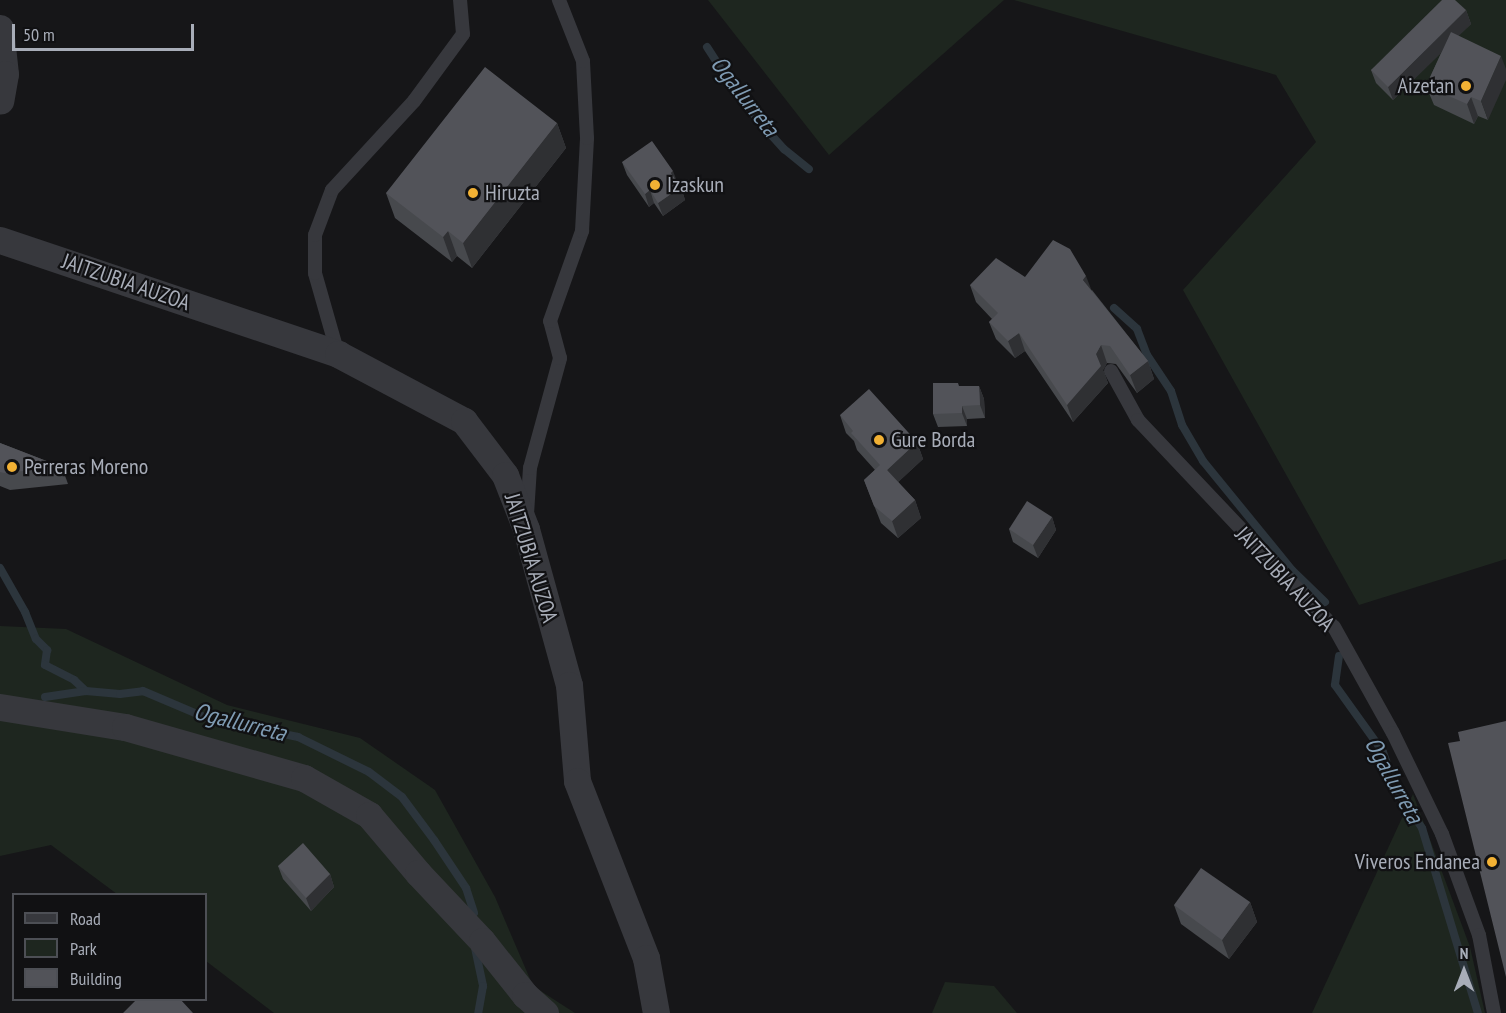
<!DOCTYPE html>
<style>
body{margin:0}
#map{position:relative;width:1506px;height:1013px;overflow:hidden;background:#161618;font-family:"PT Sans Narrow",sans-serif}
div>[style]{position:absolute}
[style*='--x']{left:calc(var(--x)*1px);top:calc(var(--y)*1px);width:calc(var(--w)*1px);rotate:calc(var(--a)*1deg)}
.green>*{inset:0;background:#1e261f}
.stream>*{height:8px;margin:-4px;padding:0 4px;transform-origin:4px;border-radius:4px;background:#2c353c}
.service>*{height:14px;margin:-7px;padding:0 7px;transform-origin:7px;border-radius:7px;background:#37383d}
.minor>*{height:27px;margin:-13.5px;padding:0 13.5px;transform-origin:13.5px;border-radius:13.5px;background:#37383d}
.wall>*{inset:0;background:#47494d}
.shaded-wall>*{inset:0;background:#2f3033}
.building>*{inset:0;background:#525359}
.dots>*{width:16px;height:16px;translate:-50% -50%;box-sizing:border-box;border:3px solid #111113;border-radius:50%}
span{translate:-50% -50%;white-space:nowrap;text-align:center;line-height:1.15;-webkit-text-stroke:4.5px #111113;paint-order:stroke}
.poi-label{font-size:22px;color:#a8adb8}
.right{translate:-100% -50%;text-align:right}
.left{translate:0 -50%;text-align:left}
.street-label{font-size:22px;color:#a8adb8}
.water-label{font-size:24px;color:#7f9bb3;font-style:italic}
.legend{position:absolute;left:12px;top:893px;width:195px;height:108px;box-sizing:border-box;background:#111113;border:2px solid #4d4f55;margin:0;padding:8px 10px;list-style:none;font-size:18px;color:#a8adb8}
.legend li{display:flex;align-items:center;gap:12px;height:30px}
.legend b{width:30px;border:2px solid #4d4f55}
.north{position:absolute;left:1434px;top:941px;width:60px;height:60px;-webkit-text-stroke:4px #111113;paint-order:stroke;rotate:0deg;font-size:16px;font-weight:700;line-height:24px;text-align:center;color:#a8adb8}
.north::after{content:'';display:block;margin:auto;width:21px;height:27px;background:#a8adb8;clip-path:polygon(50% 0,100% 100%,50% 72%,0 100%)}
.scale{position:absolute;left:12px;top:24px;width:182px;height:27px;box-sizing:border-box;border:3px solid #a8adb8;border-top:0;padding-left:8px;font-size:18px;line-height:21px;white-space:nowrap;color:#a8adb8;-webkit-text-stroke:4px #111113;paint-order:stroke}
</style>
<div id="map">
<div class="green">
<div style="clip-path:polygon(708px 0,1004px 0,829px 155px)"></div>
<div style="clip-path:polygon(1014px 0,1506px 0,1506px 559px,1359px 605px,1183px 290px,1316px 142px,1276px 75px)"></div>
<div style="clip-path:polygon(0 626px,66px 629px,227px 705px,360px 738px,435px 790px,495px 897px,533px 986px,575px 1013px,274px 1013px,206px 961px,206px 894px,117px 894px,51px 845px,0 856px)"></div>
<div style="clip-path:polygon(1413px 794px,1470px 947px,1485px 1013px,1312px 1013px)"></div>
<div style="clip-path:polygon(945px 982px,994px 986px,1017px 1013px,932px 1013px)"></div>
</div>
<div class="stream">
<div style="--x:707;--y:47;--w:57;--a:57.1"></div>
<div style="--x:738;--y:95;--w:41;--a:50.9"></div>
<div style="--x:764;--y:127;--w:30;--a:48"></div>
<div style="--x:784;--y:149;--w:32;--a:39"></div>
<div style="--x:1114;--y:308;--w:31;--a:42"></div>
<div style="--x:1137;--y:329;--w:28;--a:69"></div>
<div style="--x:1147;--y:355;--w:43;--a:56.3"></div>
<div style="--x:1171;--y:391;--w:36;--a:72"></div>
<div style="--x:1182;--y:425;--w:42;--a:59.7"></div>
<div style="--x:1203;--y:461;--w:141;--a:50.8"></div>
<div style="--x:1292;--y:570;--w:46;--a:44.1"></div>
<div style="--x:0;--y:568;--w:51;--a:60.4"></div>
<div style="--x:25;--y:612;--w:29;--a:68"></div>
<div style="--x:36;--y:639;--w:16;--a:45"></div>
<div style="--x:47;--y:650;--w:15;--a:98"></div>
<div style="--x:45;--y:665;--w:33;--a:27"></div>
<div style="--x:74;--y:680;--w:16;--a:43"></div>
<div style="--x:86;--y:691;--w:34;--a:5"></div>
<div style="--x:120;--y:694;--w:23;--a:-7"></div>
<div style="--x:143;--y:691;--w:72;--a:23"></div>
<div style="--x:209;--y:719;--w:91;--a:11.4"></div>
<div style="--x:298;--y:737;--w:79;--a:26.2"></div>
<div style="--x:369;--y:772;--w:41;--a:37.1"></div>
<div style="--x:402;--y:797;--w:54;--a:53.3"></div>
<div style="--x:434;--y:840;--w:58;--a:56.3"></div>
<div style="--x:466;--y:888;--w:26;--a:72"></div>
<div style="--x:1339;--y:656;--w:29;--a:98"></div>
<div style="--x:1335;--y:685;--w:82;--a:54.4"></div>
<div style="--x:1383;--y:752;--w:39;--a:71"></div>
<div style="--x:1396;--y:789;--w:47;--a:56.3"></div>
<div style="--x:1422;--y:828;--w:193;--a:73.2"></div>
<div style="--x:45;--y:697;--w:41;--a:-8.3"></div>
<div style="--x:475;--y:948;--w:39;--a:78"></div>
<div style="--x:483;--y:986;--w:27;--a:100"></div>
</div>
<div class="service">
<div style="--x:338;--y:354;--w:84;--a:-105.9"></div>
<div style="--x:315;--y:273;--w:38;--a:-90"></div>
<div style="--x:315;--y:235;--w:48;--a:-69.3"></div>
<div style="--x:332;--y:190;--w:121;--a:-47.3"></div>
<div style="--x:414;--y:101;--w:83;--a:-53.8"></div>
<div style="--x:463;--y:34;--w:34;--a:-95"></div>
<div style="--x:1111;--y:371;--w:56;--a:61.1"></div>
<div style="--x:1138;--y:420;--w:285;--a:46.6"></div>
<div style="--x:1334;--y:627;--w:121;--a:60.9"></div>
<div style="--x:1393;--y:733;--w:112;--a:64.1"></div>
<div style="--x:1442;--y:834;--w:108;--a:69.9"></div>
<div style="--x:1479;--y:935;--w:79;--a:79.1"></div>
<div style="--x:527;--y:514;--w:46;--a:-86.3"></div>
<div style="--x:530;--y:468;--w:114;--a:-74.7"></div>
<div style="--x:560;--y:358;--w:38;--a:-105"></div>
<div style="--x:550;--y:321;--w:96;--a:-70.4"></div>
<div style="--x:582;--y:231;--w:93;--a:-86.9"></div>
<div style="--x:587;--y:138;--w:77;--a:-93"></div>
<div style="--x:583;--y:61;--w:66;--a:-111.5"></div>
</div>
<div class="minor">
<div style="--x:0;--y:28;--w:46;--a:83.8"></div>
<div style="--x:5;--y:74;--w:27;--a:100"></div>
<div style="--x:0;--y:240;--w:357;--a:18.6"></div>
<div style="--x:338;--y:354;--w:143;--a:28"></div>
<div style="--x:464;--y:421;--w:68;--a:52.8"></div>
<div style="--x:505;--y:475;--w:58;--a:68.7"></div>
<div style="--x:526;--y:529;--w:162;--a:74.6"></div>
<div style="--x:569;--y:685;--w:96;--a:85.2"></div>
<div style="--x:577;--y:781;--w:190;--a:68.7"></div>
<div style="--x:646;--y:958;--w:56;--a:79.7"></div>
<div style="--x:0;--y:707;--w:127;--a:9.1"></div>
<div style="--x:125;--y:727;--w:186;--a:15.9"></div>
<div style="--x:304;--y:778;--w:75;--a:29.6"></div>
<div style="--x:369;--y:815;--w:76;--a:49.8"></div>
<div style="--x:418;--y:873;--w:93;--a:46.7"></div>
<div style="--x:482;--y:941;--w:69;--a:51.5"></div>
<div style="--x:525;--y:995;--w:27;--a:42"></div>
</div>
<div class="wall">
<div style="clip-path:polygon(1466px 10px,1471px 24px,1458px 36px,1488px 120px,1478px 116px,1474px 124px,1434px 105px,1426px 86px,1442px 51px,1393px 100px,1376px 83px,1371px 70px)"></div>
<div style="clip-path:polygon(557px 123px,566px 148px,472px 268px,457px 256px,452px 262px,395px 218px,386px 193px)"></div>
<div style="clip-path:polygon(622px 162px,677px 183px,681px 187px,685px 200px,663px 216px,654px 203px,649px 207px,627px 175px)"></div>
<div style="clip-path:polygon(1025px 277px,1092px 290px,1148px 361px,1154px 379px,1137px 393px,1116px 364px,1107px 363px,1103px 370px,1108px 383px,1073px 422px,1025px 351px,1015px 358px,996px 339px,989px 322px,992px 319px,976px 302px,970px 285px)"></div>
<div style="clip-path:polygon(960px 386px,979px 386px,984px 399px,985px 418px,967px 419px,967px 426px,938px 427px,933px 414px)"></div>
<div style="clip-path:polygon(840px 415px,917px 442px,923px 459px,898px 482px,915px 500px,921px 518px,898px 538px,881px 523px,864px 480px,875px 470px,857px 450px,854px 441px,846px 433px)"></div>
<div style="clip-path:polygon(0 443px,62px 467px,68px 484px,10px 490px,0 486px)"></div>
<div style="clip-path:polygon(1052px 517px,1056px 530px,1038px 558px,1013px 542px,1009px 529px)"></div>
<div style="clip-path:polygon(278px 866px,330px 874px,334px 887px,311px 911px,283px 879px)"></div>
<div style="clip-path:polygon(1250px 902px,1257px 922px,1229px 959px,1181px 924px,1174px 905px)"></div>
</div>
<div class="shaded-wall">
<div style="clip-path:polygon(1466px 10px,1471px 24px,1393px 100px,1388px 87px)"></div>
<div style="clip-path:polygon(1501px 56px,1506px 69px,1506px 80px,1488px 120px,1481px 101px)"></div>
<div style="clip-path:polygon(1471px 97px,1478px 116px,1474px 124px,1467px 104px)"></div>
<div style="clip-path:polygon(557px 123px,566px 148px,472px 268px,463px 243px)"></div>
<div style="clip-path:polygon(673px 171px,678px 184px,671px 173px)"></div>
<div style="clip-path:polygon(681px 187px,685px 200px,663px 216px,658px 203px)"></div>
<div style="clip-path:polygon(650px 190px,654px 203px,649px 207px,645px 194px)"></div>
<div style="clip-path:polygon(448px 231px,457px 256px,452px 262px,443px 237px)"></div>
<div style="clip-path:polygon(1086px 276px,1093px 294px,1083px 280px)"></div>
<div style="clip-path:polygon(1019px 333px,1025px 351px,1015px 358px,1008px 341px)"></div>
<div style="clip-path:polygon(1101px 345px,1107px 363px,1103px 370px,1108px 383px,1073px 422px,1067px 405px)"></div>
<div style="clip-path:polygon(1148px 361px,1154px 379px,1137px 393px,1130px 375px)"></div>
<div style="clip-path:polygon(979px 386px,984px 399px,985px 418px,980px 405px)"></div>
<div style="clip-path:polygon(962px 406px,967px 419px,967px 426px,962px 413px)"></div>
<div style="clip-path:polygon(917px 442px,923px 459px,893px 487px,887px 470px)"></div>
<div style="clip-path:polygon(915px 500px,921px 518px,898px 538px,892px 521px)"></div>
<div style="clip-path:polygon(1052px 517px,1056px 530px,1038px 558px,1033px 545px)"></div>
<div style="clip-path:polygon(330px 874px,334px 887px,311px 911px,306px 898px)"></div>
<div style="clip-path:polygon(1250px 902px,1257px 922px,1229px 959px,1222px 940px)"></div>
</div>
<div class="building">
<div style="clip-path:polygon(1442px 0,1455px 0,1466px 10px,1388px 87px,1371px 70px)"></div>
<div style="clip-path:polygon(1451px 32px,1501px 56px,1481px 101px,1471px 97px,1467px 104px,1426px 86px)"></div>
<div style="clip-path:polygon(485px 67px,557px 123px,463px 243px,448px 231px,443px 237px,386px 193px)"></div>
<div style="clip-path:polygon(652px 141px,673px 171px,671px 173px,681px 187px,658px 203px,650px 190px,645px 194px,622px 162px)"></div>
<div style="clip-path:polygon(1053px 240px,1070px 249px,1086px 276px,1083px 280px,1148px 361px,1130px 375px,1110px 346px,1101px 345px,1096px 354px,1101px 366px,1067px 405px,1019px 333px,1008px 341px,989px 322px,998px 313px,970px 285px,996px 258px,1025px 277px)"></div>
<div style="clip-path:polygon(933px 383px,958px 383px,959px 386px,979px 386px,980px 405px,962px 406px,962px 413px,933px 414px)"></div>
<div style="clip-path:polygon(869px 389px,917px 442px,887px 470px,915px 500px,892px 521px,874px 506px,864px 480px,880px 465px,851px 433px,853px 431px,840px 415px)"></div>
<div style="clip-path:polygon(0 443px,62px 467px,4px 473px,0 472px)"></div>
<div style="clip-path:polygon(1027px 501px,1052px 517px,1033px 545px,1009px 529px)"></div>
<div style="clip-path:polygon(1506px 721px,1506px 977px,1448px 743px,1460px 741px,1458px 732px)"></div>
<div style="clip-path:polygon(303px 843px,330px 874px,306px 898px,278px 866px)"></div>
<div style="clip-path:polygon(1201px 868px,1250px 902px,1222px 940px,1174px 905px)"></div>
<div style="clip-path:polygon(137px 999px,148px 999px,150px 1001px,151px 999px,180px 999px,193px 1013px,123px 1013px)"></div>
</div>
<div class="dots">
<div style="left:1466px;top:86px;background:#f2b134"></div>
<div style="left:655px;top:185px;background:#f2b134"></div>
<div style="left:473px;top:193px;background:#f2b134"></div>
<div style="left:879px;top:440px;background:#f2b134"></div>
<div style="left:12px;top:467px;background:#f2b134"></div>
<div style="left:1492px;top:862px;background:#f2b134"></div>
</div>
<div class="poi-label">
<span class="right" style="left:1454px;top:86px">Aizetan</span>
<span class="left" style="left:667px;top:185px">Izaskun</span>
<span class="left" style="left:485px;top:193px">Hiruzta</span>
<span class="left" style="left:891px;top:440px">Gure Borda</span>
<span class="left" style="left:24px;top:467px">Perreras Moreno</span>
<span class="right" style="left:1480px;top:862px">Viveros Endanea</span>
</div>
<div class="street-label">
<span style="left:126px;top:282px;rotate:19deg">JAITZUBIA AUZOA</span>
<span style="left:531px;top:558px;rotate:73deg">JAITZUBIA AUZOA</span>
<span style="left:1285px;top:579px;rotate:47deg">JAITZUBIA AUZOA</span>
</div>
<div class="water-label">
<span style="left:745px;top:96px;rotate:52deg">Ogallurreta</span>
<span style="left:240px;top:722px;rotate:14deg">Ogallurreta</span>
<span style="left:1394px;top:780px;rotate:61deg">Ogallurreta</span>
</div>
<ul class="legend">
<li><b style="height:8px;background:#37383d"></b>Road</li>
<li><b style="height:16px;background:#1e261f"></b>Park</li>
<li><b style="height:16px;background:#525359"></b>Building</li>
</ul>
<div class="north">N</div>
<div class="scale">50 m</div>
</div>
